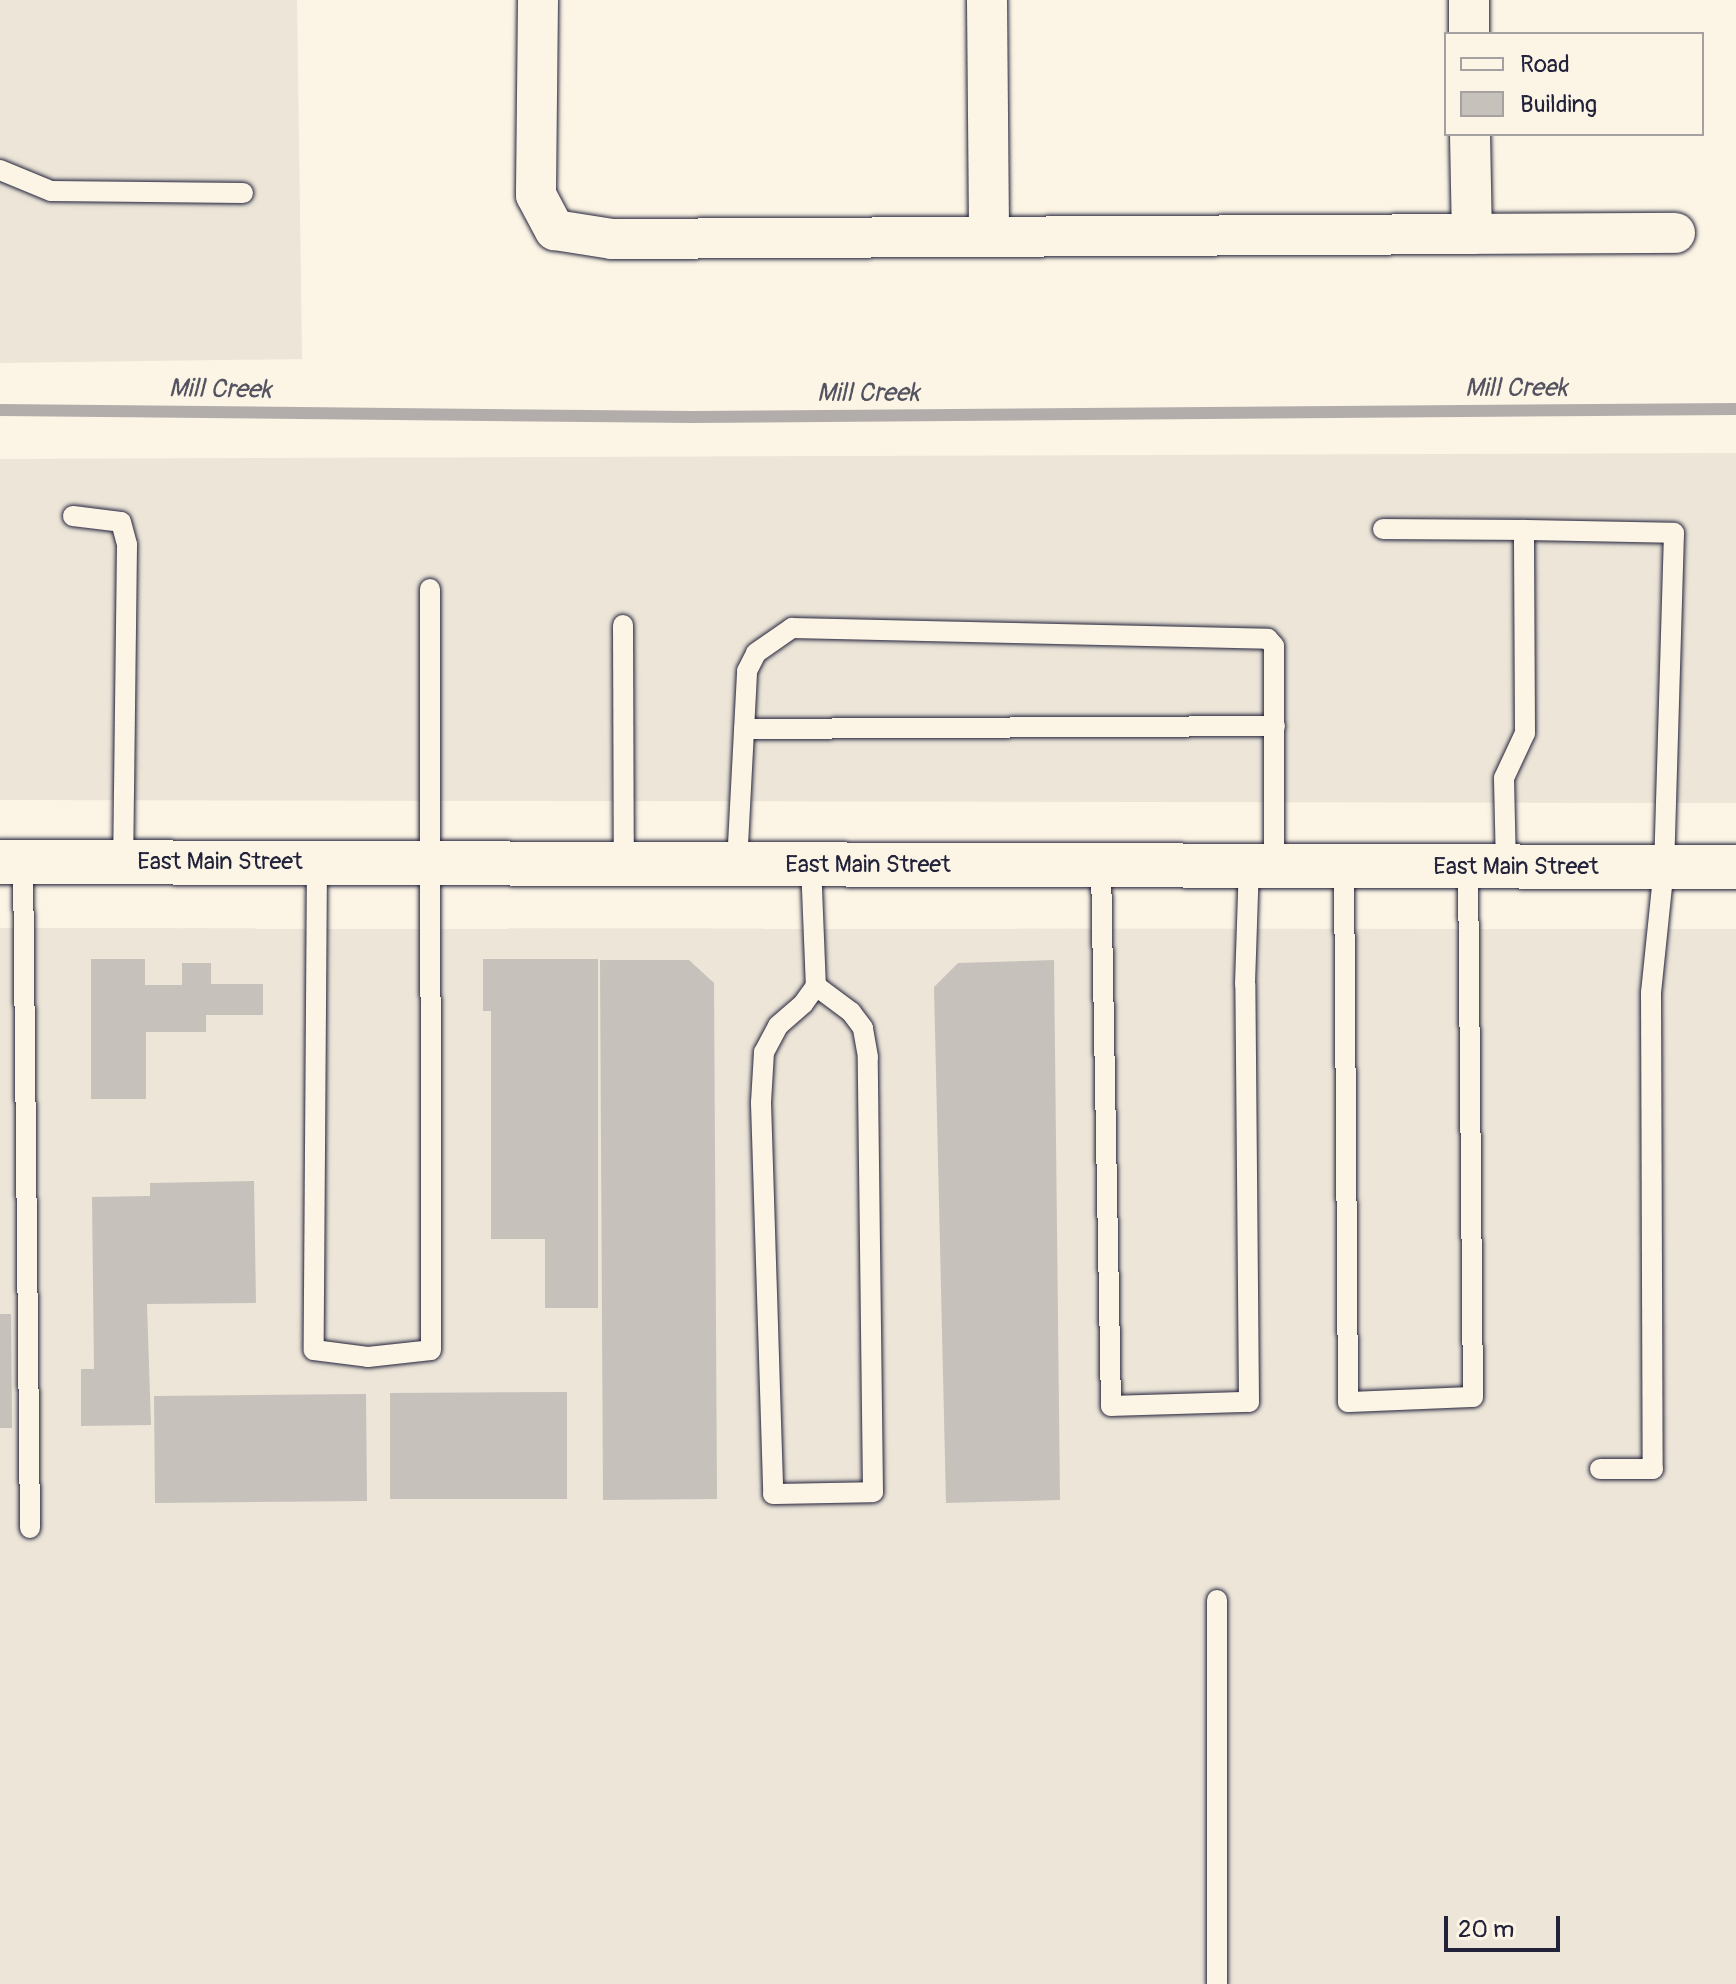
<!DOCTYPE html>
<style>
body{margin:0}
#map{position:relative;width:1736px;height:1984px;overflow:hidden;background:#fcf5e5;font-family:Pangolin,sans-serif}
div>[style]{position:absolute}
[style*='--x']{left:calc(var(--x)*1px);top:calc(var(--y)*1px);width:calc(var(--w)*1px);rotate:calc(var(--a)*1deg)}
.built>*{inset:0;background:#ece5d8}
.stream>*{height:12px;margin:-6px;padding:0 6px;transform-origin:6px;border-radius:6px;background:#b2adab}
.building>*{inset:0;background:#c6c1bb}
.roads{filter:drop-shadow(0 0 2px #22223b) drop-shadow(0 0 2px #22223b)}
.service>*{height:20px;margin:-10px;padding:0 10px;transform-origin:10px;border-radius:10px;background:#fcf5e5}
.minor>*{height:40px;margin:-20px;padding:0 20px;transform-origin:20px;border-radius:20px;background:#fcf5e5}
.tertiary>*{height:44px;margin:-22px;padding:0 22px;transform-origin:22px;border-radius:22px;background:#fcf5e5}
span{translate:-50% -50%;white-space:nowrap;text-align:center;line-height:1.15;-webkit-text-stroke:6px #fcf5e5;paint-order:stroke}
.street-label{font-size:24px;color:#22223b}
.water-label{font-size:26px;color:#545362;font-style:italic}
.legend{position:absolute;left:1444px;top:32px;width:260px;height:104px;box-sizing:border-box;background:#fcf5e5;border:2px solid #a5a1a1;margin:0;padding:10px 14px;list-style:none;font-size:24px;color:#22223b}
.legend li{display:flex;align-items:center;gap:16px;height:40px}
.legend b{width:40px;border:2px solid #a5a1a1}
.scale{position:absolute;left:1444px;top:1916px;width:116px;height:36px;box-sizing:border-box;border:4px solid #22223b;border-top:0;padding-left:10px;font-size:24px;line-height:28px;white-space:nowrap;color:#22223b;-webkit-text-stroke:6px #fcf5e5;paint-order:stroke}
</style>
<div id="map">
<div class="built">
<div style="clip-path:polygon(0 0,297px 0,302px 359px,0 363px)"></div>
<div style="clip-path:polygon(1736px 453px,1736px 803px,0 800px,0 459px)"></div>
<div style="clip-path:polygon(0 928px,1736px 929px,1736px 1984px,0 1984px)"></div>
</div>
<div class="stream">
<div style="--x:0;--y:410;--w:692;--a:0.58"></div>
<div style="--x:692;--y:417;--w:1044;--a:-0.44"></div>
</div>
<div class="building">
<div style="clip-path:polygon(91px 959px,145px 959px,145px 985px,182px 985px,182px 963px,211px 963px,211px 984px,263px 984px,263px 1015px,206px 1015px,206px 1032px,146px 1032px,146px 1099px,91px 1099px)"></div>
<div style="clip-path:polygon(483px 959px,598px 959px,598px 1308px,545px 1308px,545px 1239px,491px 1239px,491px 1011px,483px 1011px)"></div>
<div style="clip-path:polygon(600px 960px,689px 960px,714px 983px,717px 1499px,603px 1500px)"></div>
<div style="clip-path:polygon(1054px 960px,1060px 1500px,946px 1503px,934px 987px,958px 963px)"></div>
<div style="clip-path:polygon(254px 1181px,256px 1303px,147px 1304px,151px 1425px,81px 1426px,81px 1369px,94px 1369px,92px 1197px,150px 1196px,150px 1183px)"></div>
<div style="clip-path:polygon(0 1314px,11px 1314px,12px 1428px,0 1428px)"></div>
<div style="clip-path:polygon(567px 1392px,567px 1499px,390px 1499px,390px 1393px)"></div>
<div style="clip-path:polygon(366px 1394px,367px 1501px,155px 1503px,154px 1396px)"></div>
</div>
<div class="roads">
<div class="service">
<div style="--x:0;--y:170;--w:55;--a:22.4"></div>
<div style="--x:51;--y:191;--w:192;--a:0.6"></div>
<div style="--x:73;--y:516;--w:48;--a:7.1"></div>
<div style="--x:121;--y:522;--w:24;--a:75"></div>
<div style="--x:127;--y:545;--w:317;--a:90.7"></div>
<div style="--x:1383;--y:529;--w:141;--a:0.4"></div>
<div style="--x:623;--y:625;--w:239;--a:89.8"></div>
<div style="--x:744;--y:729;--w:531;--a:-0.32"></div>
<div style="--x:23;--y:862;--w:666;--a:89.4"></div>
<div style="--x:317;--y:862;--w:488;--a:90.4"></div>
<div style="--x:314;--y:1350;--w:54;--a:7.4"></div>
<div style="--x:368;--y:1357;--w:63;--a:-6.3"></div>
<div style="--x:431;--y:1350;--w:761;--a:-90.08"></div>
<div style="--x:737;--y:864;--w:193;--a:-87"></div>
<div style="--x:747;--y:671;--w:20;--a:-63"></div>
<div style="--x:756;--y:653;--w:44;--a:-34.8"></div>
<div style="--x:792;--y:628;--w:476;--a:1.3"></div>
<div style="--x:1268;--y:639;--w:9;--a:49"></div>
<div style="--x:1274;--y:646;--w:220;--a:90"></div>
<div style="--x:811;--y:864;--w:122;--a:87.7"></div>
<div style="--x:816;--y:986;--w:22;--a:126"></div>
<div style="--x:803;--y:1004;--w:33;--a:139"></div>
<div style="--x:778;--y:1026;--w:30;--a:118"></div>
<div style="--x:764;--y:1052;--w:51;--a:93.4"></div>
<div style="--x:761;--y:1103;--w:391;--a:88.2"></div>
<div style="--x:773;--y:1494;--w:100;--a:-1.1"></div>
<div style="--x:873;--y:1492;--w:435;--a:-90.7"></div>
<div style="--x:868;--y:1057;--w:29;--a:-100"></div>
<div style="--x:863;--y:1028;--w:20;--a:-127"></div>
<div style="--x:851;--y:1012;--w:44;--a:-143.4"></div>
<div style="--x:1101;--y:866;--w:540;--a:88.94"></div>
<div style="--x:1111;--y:1406;--w:138;--a:-1.7"></div>
<div style="--x:1249;--y:1402;--w:418;--a:-90.5"></div>
<div style="--x:1245;--y:984;--w:119;--a:-88.1"></div>
<div style="--x:1344;--y:866;--w:536;--a:89.57"></div>
<div style="--x:1348;--y:1402;--w:125;--a:-2.3"></div>
<div style="--x:1473;--y:1397;--w:530;--a:-90.54"></div>
<div style="--x:1506;--y:867;--w:89;--a:-91.3"></div>
<div style="--x:1504;--y:778;--w:50;--a:-65"></div>
<div style="--x:1525;--y:733;--w:203;--a:-90.3"></div>
<div style="--x:1524;--y:530;--w:150;--a:1.1"></div>
<div style="--x:1674;--y:533;--w:334;--a:91.7"></div>
<div style="--x:1664;--y:867;--w:126;--a:95.9"></div>
<div style="--x:1651;--y:992;--w:477;--a:89.8"></div>
<div style="--x:1653;--y:1469;--w:53;--a:180"></div>
<div style="--x:1217;--y:1600;--w:384;--a:90"></div>
</div>
<div class="minor">
<div style="--x:538;--y:0;--w:195;--a:90.6"></div>
<div style="--x:536;--y:195;--w:40;--a:62"></div>
<div style="--x:555;--y:230;--w:58;--a:9"></div>
<div style="--x:612;--y:239;--w:860;--a:-0.33"></div>
<div style="--x:987;--y:0;--w:236;--a:89.5"></div>
<div style="--x:1469;--y:0;--w:34;--a:90"></div>
<div style="--x:1470;--y:134;--w:100;--a:88.9"></div>
<div style="--x:1472;--y:234;--w:203;--a:-0.3"></div>
</div>
<div class="tertiary">
<div style="--x:0;--y:862;--w:1736;--a:0.17"></div>
</div>
</div>
<div class="street-label">
<span style="left:220px;top:862px">East Main Street</span>
<span style="left:868px;top:865px">East Main Street</span>
<span style="left:1516px;top:867px">East Main Street</span>
</div>
<div class="water-label">
<span style="left:1516px;top:389px">Mill Creek</span>
<span style="left:220px;top:390px;rotate:1deg">Mill Creek</span>
<span style="left:868px;top:394px">Mill Creek</span>
</div>
<ul class="legend">
<li><b style="height:10px;background:#fcf5e5"></b>Road</li>
<li><b style="height:22px;background:#c6c1bb"></b>Building</li>
</ul>
<div class="scale">20 m</div>
</div>
